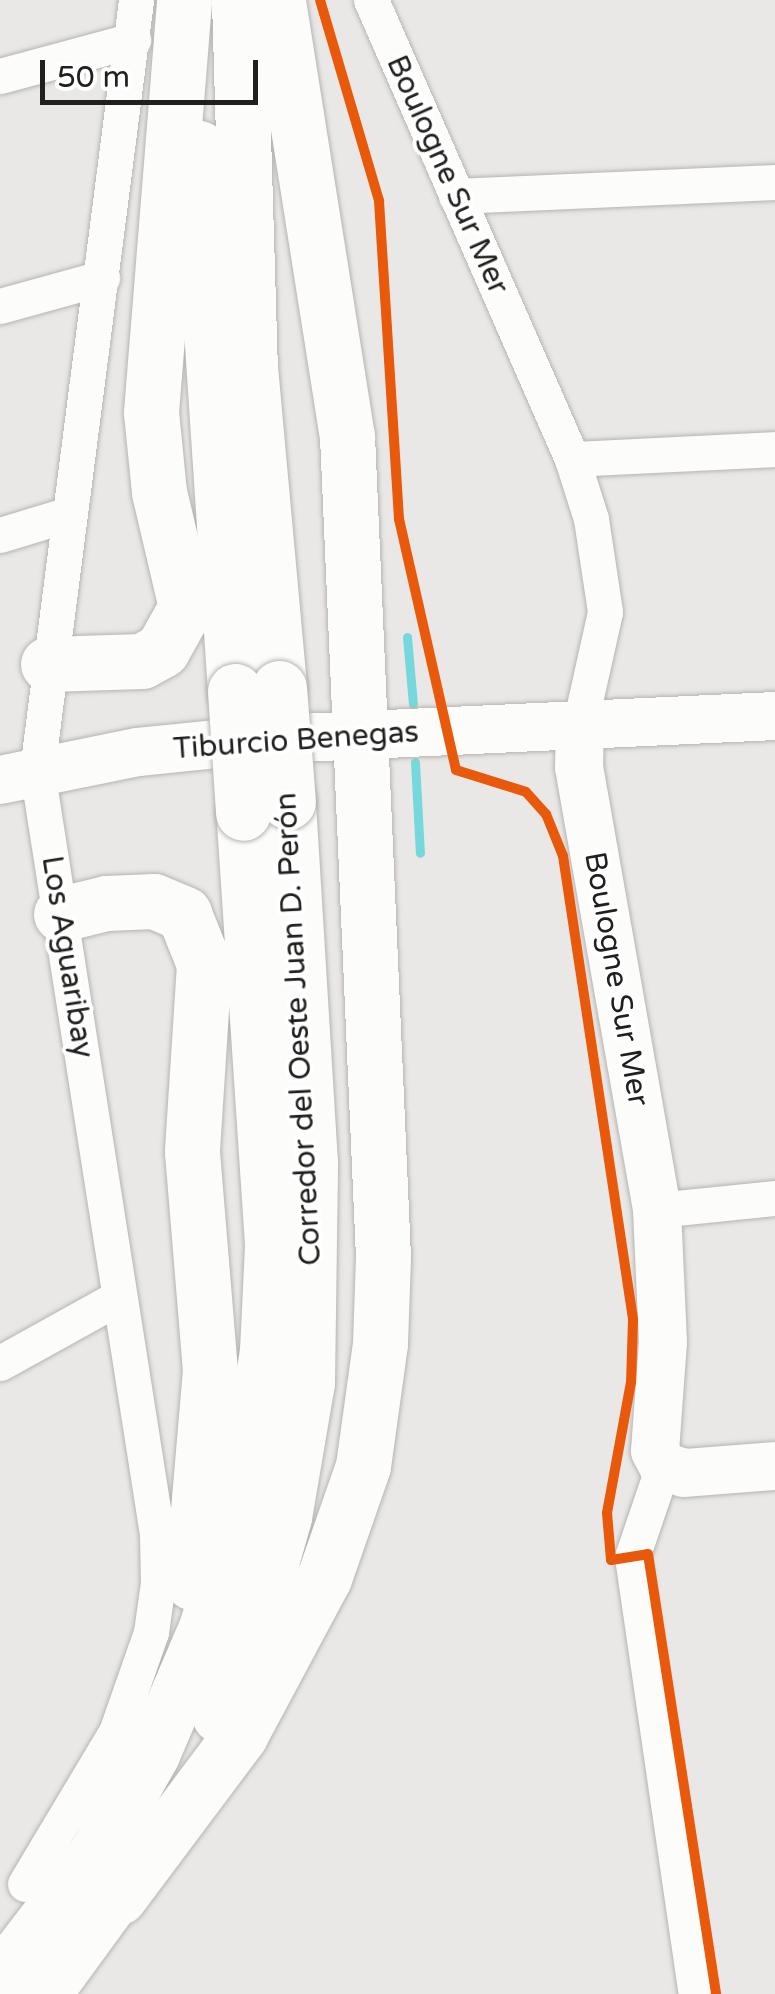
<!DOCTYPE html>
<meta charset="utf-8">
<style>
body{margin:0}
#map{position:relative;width:775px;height:1994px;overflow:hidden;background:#eae8e6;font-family:"Varela Round",sans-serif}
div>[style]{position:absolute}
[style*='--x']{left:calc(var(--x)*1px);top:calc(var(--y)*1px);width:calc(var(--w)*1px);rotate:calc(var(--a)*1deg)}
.stream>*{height:9px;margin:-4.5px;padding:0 4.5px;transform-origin:4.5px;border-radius:4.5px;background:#76d8dd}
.roads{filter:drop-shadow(0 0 2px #b6b4b2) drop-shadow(0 0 2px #b6b4b2)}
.street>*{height:35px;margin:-17.5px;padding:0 17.5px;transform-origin:17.5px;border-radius:17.5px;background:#fcfcfb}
.secondary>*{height:48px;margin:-24px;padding:0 24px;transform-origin:24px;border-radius:24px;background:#fcfcfb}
.highway>*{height:55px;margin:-27.5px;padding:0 27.5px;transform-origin:27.5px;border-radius:27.5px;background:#fcfcfb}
.bridges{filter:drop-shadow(0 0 2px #b6b4b2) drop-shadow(0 0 2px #b6b4b2)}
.highway-bridge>*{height:55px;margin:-27.5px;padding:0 27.5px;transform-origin:27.5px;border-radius:27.5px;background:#fcfcfb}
.cycleway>*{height:10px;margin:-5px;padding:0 5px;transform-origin:5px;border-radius:5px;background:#e8590c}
span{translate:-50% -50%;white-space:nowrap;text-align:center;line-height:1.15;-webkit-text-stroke:8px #fff;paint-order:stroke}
.street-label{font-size:30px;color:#21201e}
.scale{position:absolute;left:40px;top:60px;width:218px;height:45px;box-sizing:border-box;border:5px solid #21201e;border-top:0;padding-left:12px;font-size:30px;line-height:35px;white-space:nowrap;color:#21201e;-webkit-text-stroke:8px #fff;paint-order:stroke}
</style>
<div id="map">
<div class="stream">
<div style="--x:407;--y:637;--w:67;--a:84.9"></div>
<div style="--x:415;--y:762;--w:91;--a:86.9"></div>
</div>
<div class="roads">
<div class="street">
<div style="--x:371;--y:0;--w:501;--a:66.35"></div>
<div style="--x:572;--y:459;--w:63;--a:72.4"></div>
<div style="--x:591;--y:519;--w:94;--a:81.4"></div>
<div style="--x:605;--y:612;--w:115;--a:102.6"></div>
<div style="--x:0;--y:76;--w:138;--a:-15.1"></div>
<div style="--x:456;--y:196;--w:319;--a:-2.5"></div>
<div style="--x:0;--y:306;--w:106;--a:-15.4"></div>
<div style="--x:572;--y:459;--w:203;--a:-2.8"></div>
<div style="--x:0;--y:535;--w:72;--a:-16.9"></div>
<div style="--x:657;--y:1210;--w:119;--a:-5.8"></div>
<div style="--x:0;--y:1363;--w:136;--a:-29"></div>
<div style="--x:663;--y:1466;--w:96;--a:108.8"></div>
<div style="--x:632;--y:1557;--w:442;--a:81.7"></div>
<div style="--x:25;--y:1884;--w:177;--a:-59.1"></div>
<div style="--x:116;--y:1732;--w:106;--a:-70.7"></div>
<div style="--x:151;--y:1632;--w:49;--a:-81.9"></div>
<div style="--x:158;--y:1583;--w:49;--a:-91.2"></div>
<div style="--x:157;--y:1534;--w:773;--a:-98.93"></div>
<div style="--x:37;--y:770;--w:776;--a:-82.67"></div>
</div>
<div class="secondary">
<div style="--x:580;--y:724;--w:43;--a:91.3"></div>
<div style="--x:579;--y:767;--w:450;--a:80"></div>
<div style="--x:657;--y:1210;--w:132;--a:87.4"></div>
<div style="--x:663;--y:1342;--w:109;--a:94.2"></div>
<div style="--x:655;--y:1451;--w:17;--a:62"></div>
<div style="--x:663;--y:1466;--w:22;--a:18"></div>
<div style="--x:684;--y:1473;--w:91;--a:-4.4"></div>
<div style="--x:0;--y:780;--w:141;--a:-11.5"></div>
<div style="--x:138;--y:752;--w:120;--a:-5.8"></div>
<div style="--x:257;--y:740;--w:519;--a:-2.65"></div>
</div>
<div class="highway">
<div style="--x:239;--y:0;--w:367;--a:88.3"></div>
<div style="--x:250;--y:367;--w:322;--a:84.8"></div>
<div style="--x:199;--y:148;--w:544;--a:86.21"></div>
<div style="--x:48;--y:664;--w:94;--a:-1.8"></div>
<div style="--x:142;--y:661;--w:23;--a:-29"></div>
<div style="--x:162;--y:650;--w:49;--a:-60.8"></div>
<div style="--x:186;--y:607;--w:118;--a:-103.2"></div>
<div style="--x:159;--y:492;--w:80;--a:-95.7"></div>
<div style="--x:151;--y:412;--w:413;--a:-85.4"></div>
<div style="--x:61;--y:914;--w:46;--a:-13.7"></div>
<div style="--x:106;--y:903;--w:48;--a:-2.4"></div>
<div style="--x:154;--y:901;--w:33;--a:23"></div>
<div style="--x:184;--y:914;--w:54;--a:68.2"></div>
<div style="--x:204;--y:964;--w:188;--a:93.7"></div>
<div style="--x:192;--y:1152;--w:219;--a:85.3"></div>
<div style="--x:210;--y:1370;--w:213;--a:94.9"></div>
<div style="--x:219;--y:1715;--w:59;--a:-66"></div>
<div style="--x:243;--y:1661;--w:150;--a:-74.1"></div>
<div style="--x:284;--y:1517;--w:136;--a:-80.3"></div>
<div style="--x:307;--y:1383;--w:220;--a:-89.2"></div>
<div style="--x:310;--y:1163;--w:362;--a:-93.5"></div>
<div style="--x:119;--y:1897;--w:202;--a:-53.2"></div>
<div style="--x:240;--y:1735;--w:178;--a:-61.9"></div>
<div style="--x:324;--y:1578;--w:119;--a:-70.8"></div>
<div style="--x:363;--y:1466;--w:124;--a:-82.1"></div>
<div style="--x:380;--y:1343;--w:86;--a:-88"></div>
<div style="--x:383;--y:1257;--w:821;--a:-92.51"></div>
<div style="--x:347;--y:437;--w:442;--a:-99"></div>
<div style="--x:0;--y:1979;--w:156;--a:-52.5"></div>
<div style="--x:95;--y:1855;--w:116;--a:-60.6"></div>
<div style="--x:152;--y:1754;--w:140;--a:-66.9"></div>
<div style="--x:207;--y:1625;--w:160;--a:-74.7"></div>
<div style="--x:249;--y:1471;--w:121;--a:-81.5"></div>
<div style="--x:267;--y:1351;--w:107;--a:-87.3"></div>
<div style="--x:272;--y:1244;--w:432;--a:-93.8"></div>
<div style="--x:43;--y:1994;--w:160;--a:-53.9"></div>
</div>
</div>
<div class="bridges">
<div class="highway-bridge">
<div style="--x:279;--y:688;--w:114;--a:85.5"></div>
<div style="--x:235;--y:691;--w:122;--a:86.2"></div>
</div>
</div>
<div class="cycleway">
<div style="--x:320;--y:0;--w:209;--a:73.6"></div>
<div style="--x:379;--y:201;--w:319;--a:86.4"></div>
<div style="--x:399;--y:519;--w:257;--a:77.2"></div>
<div style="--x:456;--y:770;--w:73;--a:17.4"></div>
<div style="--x:526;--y:792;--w:30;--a:48"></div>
<div style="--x:546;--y:814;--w:45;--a:68"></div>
<div style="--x:563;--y:856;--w:469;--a:81.4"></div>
<div style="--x:633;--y:1320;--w:62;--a:91.8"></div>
<div style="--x:631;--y:1382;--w:133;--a:100.4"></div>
<div style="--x:607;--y:1513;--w:47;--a:85.1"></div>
<div style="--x:611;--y:1560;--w:37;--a:-9"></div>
<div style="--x:648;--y:1554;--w:445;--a:81.2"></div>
</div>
<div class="street-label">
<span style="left:447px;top:175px;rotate:66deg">Boulogne Sur Mer</span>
<span style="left:296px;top:741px;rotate:-4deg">Tiburcio Benegas</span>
<span style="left:67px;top:957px;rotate:81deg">Los Aguaribay</span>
<span style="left:616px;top:979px;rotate:80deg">Boulogne Sur Mer</span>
<span style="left:299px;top:1029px;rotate:-93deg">Corredor del Oeste Juan D. Perón</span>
</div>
<div class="scale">50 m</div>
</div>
